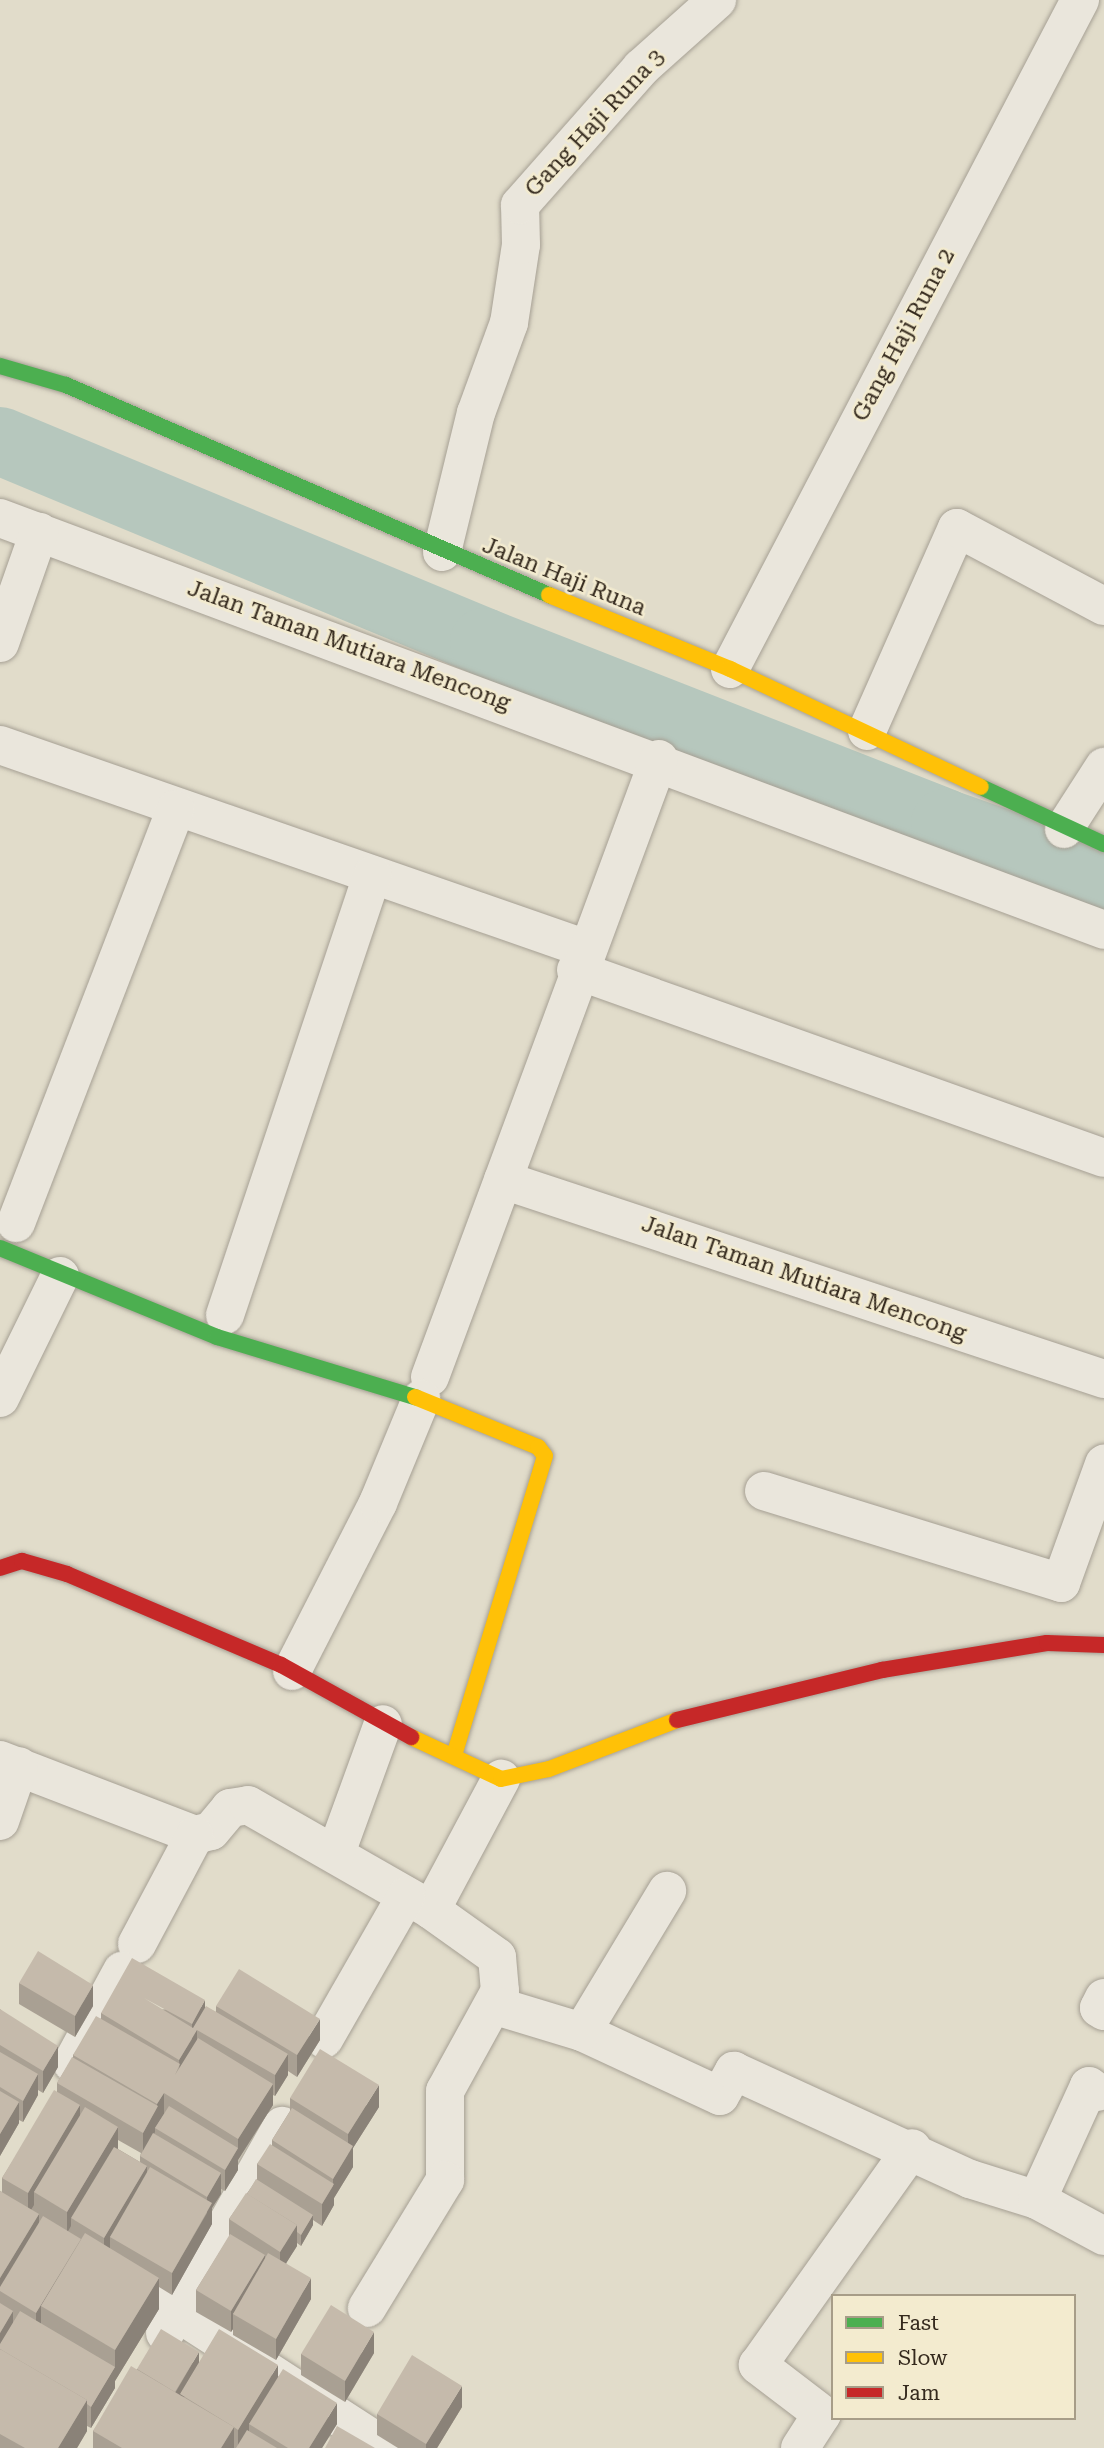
<!DOCTYPE html>
<style>
body{margin:0}
#map{position:relative;width:1104px;height:2448px;overflow:hidden;background:#e1dcca;font-family:"Roboto Serif",serif}
div>[style]{position:absolute}
[style*='--x']{left:calc(var(--x)*1px);top:calc(var(--y)*1px);width:calc(var(--w)*1px);rotate:calc(var(--a)*1deg)}
.river>*{height:68px;margin:-34px;padding:0 34px;transform-origin:34px;border-radius:34px;background:#b6c7bd}
.roads{filter:drop-shadow(0 0 2px #a6a094) drop-shadow(0 0 2px #a6a094)}
.street>*{height:38px;margin:-19px;padding:0 19px;transform-origin:19px;border-radius:19px;background:#eae6dc}
.fast>*{height:16px;margin:-8px;padding:0 8px;transform-origin:8px;border-radius:8px;background:#4caf50}
.slow>*{height:16px;margin:-8px;padding:0 8px;transform-origin:8px;border-radius:8px;background:#ffc107}
.jam>*{height:16px;margin:-8px;padding:0 8px;transform-origin:8px;border-radius:8px;background:#c62828}
.wall>*{inset:0;background:#a9a093}
.shaded-wall>*{inset:0;background:#8a8278}
.building>*{inset:0;background:#c5baab}
span{translate:-50% -50%;white-space:nowrap;text-align:center;line-height:1.15;-webkit-text-stroke:5px #f3ebcf;paint-order:stroke}
.street-label{font-size:23px;color:#34291d}
.legend{position:absolute;left:831px;top:2294px;width:245px;height:126px;box-sizing:border-box;background:#f3ebcf;border:2px solid #a79d88;margin:0;padding:9px 12px;list-style:none;font-size:21px;color:#34291d}
.legend li{display:flex;align-items:center;gap:14px;height:35px}
.legend b{width:35px;border:2px solid #a79d88}
</style>
<div id="map">
<div class="river">
<div style="--x:0;--y:441;--w:524;--a:22.55"></div>
<div style="--x:484;--y:642;--w:495;--a:21.4"></div>
<div style="--x:945;--y:823;--w:169;--a:19.4"></div>
</div>
<div class="roads">
<div class="street">
<div style="--x:0;--y:518;--w:1178;--a:20.46"></div>
<div style="--x:442;--y:552;--w:143;--a:-76.3"></div>
<div style="--x:476;--y:413;--w:96;--a:-69.9"></div>
<div style="--x:509;--y:323;--w:79;--a:-81.3"></div>
<div style="--x:521;--y:245;--w:40;--a:-91.4"></div>
<div style="--x:520;--y:205;--w:183;--a:-48.5"></div>
<div style="--x:641;--y:68;--w:102;--a:-41.8"></div>
<div style="--x:0;--y:643;--w:118;--a:-70.6"></div>
<div style="--x:730;--y:669;--w:755;--a:-62.38"></div>
<div style="--x:867;--y:731;--w:222;--a:-66.1"></div>
<div style="--x:957;--y:528;--w:166;--a:28"></div>
<div style="--x:0;--y:745;--w:618;--a:19.17"></div>
<div style="--x:1064;--y:829;--w:74;--a:-57.2"></div>
<div style="--x:576;--y:970;--w:560;--a:19.6"></div>
<div style="--x:503;--y:1180;--w:633;--a:18.32"></div>
<div style="--x:16;--y:1223;--w:443;--a:-68.9"></div>
<div style="--x:225;--y:1315;--w:464;--a:-71.5"></div>
<div style="--x:430;--y:1377;--w:659;--a:-69.67"></div>
<div style="--x:0;--y:1398;--w:136;--a:-63.8"></div>
<div style="--x:764;--y:1491;--w:311;--a:17.2"></div>
<div style="--x:1061;--y:1583;--w:127;--a:-70.1"></div>
<div style="--x:292;--y:1671;--w:189;--a:-62.9"></div>
<div style="--x:378;--y:1503;--w:113;--a:-67.5"></div>
<div style="--x:0;--y:1760;--w:209;--a:21"></div>
<div style="--x:195;--y:1835;--w:16;--a:-14"></div>
<div style="--x:211;--y:1831;--w:30;--a:-50"></div>
<div style="--x:230;--y:1808;--w:18;--a:-9"></div>
<div style="--x:248;--y:1805;--w:211;--a:29.8"></div>
<div style="--x:431;--y:1910;--w:81;--a:35.5"></div>
<div style="--x:497;--y:1957;--w:34;--a:85"></div>
<div style="--x:500;--y:1991;--w:114;--a:118.8"></div>
<div style="--x:445;--y:2091;--w:89;--a:90"></div>
<div style="--x:445;--y:2180;--w:150;--a:121.4"></div>
<div style="--x:0;--y:1821;--w:58;--a:-70.9"></div>
<div style="--x:336;--y:1853;--w:137;--a:-70"></div>
<div style="--x:431;--y:1910;--w:149;--a:-61.9"></div>
<div style="--x:137;--y:1944;--w:123;--a:-62"></div>
<div style="--x:1104;--y:1998;--w:11;--a:117"></div>
<div style="--x:1099;--y:2008;--w:6;--a:31"></div>
<div style="--x:493;--y:2005;--w:93;--a:16.9"></div>
<div style="--x:582;--y:2032;--w:152;--a:24.9"></div>
<div style="--x:720;--y:2096;--w:29;--a:-61"></div>
<div style="--x:734;--y:2071;--w:260;--a:24.6"></div>
<div style="--x:970;--y:2179;--w:70;--a:17.4"></div>
<div style="--x:1037;--y:2200;--w:76;--a:28.2"></div>
<div style="--x:582;--y:2032;--w:165;--a:-58.9"></div>
<div style="--x:324;--y:2039;--w:165;--a:-60.2"></div>
<div style="--x:72;--y:2063;--w:105;--a:-61.5"></div>
<div style="--x:1037;--y:2200;--w:125;--a:-65.5"></div>
<div style="--x:1089;--y:2086;--w:10;--a:37"></div>
<div style="--x:113;--y:2271;--w:326;--a:32.9"></div>
<div style="--x:165;--y:2333;--w:238;--a:-60.5"></div>
<div style="--x:800;--y:2448;--w:40;--a:-57.1"></div>
<div style="--x:822;--y:2414;--w:81;--a:-142.6"></div>
<div style="--x:758;--y:2365;--w:266;--a:-54.6"></div>
</div>
<div class="fast">
<div style="--x:0;--y:366;--w:69;--a:16.1"></div>
<div style="--x:66;--y:385;--w:527;--a:23.5"></div>
<div style="--x:981;--y:787;--w:136;--a:24.9"></div>
<div style="--x:0;--y:1248;--w:235;--a:22.3"></div>
<div style="--x:217;--y:1337;--w:207;--a:16.9"></div>
</div>
<div class="slow">
<div style="--x:549;--y:595;--w:196;--a:22.2"></div>
<div style="--x:730;--y:669;--w:277;--a:25.2"></div>
<div style="--x:415;--y:1397;--w:133;--a:22.1"></div>
<div style="--x:538;--y:1447;--w:11;--a:52"></div>
<div style="--x:545;--y:1456;--w:313;--a:106.9"></div>
<div style="--x:411;--y:1737;--w:99;--a:25"></div>
<div style="--x:501;--y:1779;--w:49;--a:-11.8"></div>
<div style="--x:549;--y:1769;--w:137;--a:-20.9"></div>
</div>
<div class="jam">
<div style="--x:0;--y:1568;--w:23;--a:-18"></div>
<div style="--x:22;--y:1561;--w:47;--a:16.1"></div>
<div style="--x:67;--y:1574;--w:233;--a:23"></div>
<div style="--x:281;--y:1665;--w:149;--a:29"></div>
<div style="--x:677;--y:1720;--w:211;--a:-13.7"></div>
<div style="--x:882;--y:1670;--w:167;--a:-9.3"></div>
<div style="--x:1047;--y:1643;--w:57;--a:2"></div>
</div>
</div>
<div class="wall">
<div style="clip-path:polygon(19px 1983px,93px 2006px,75px 2037px,19px 2004px)"></div>
<div style="clip-path:polygon(evenodd,216px 2006px,320px 2040px,297px 2077px,288px 2071px,288px 2075px,275px 2096px,273px 2095px,273px 2105px,238px 2160px,238px 2170px,225px 2191px,221px 2189px,221px 2194px,212px 2208px,212px 2224px,172px 2295px,159px 2287px,159px 2309px,115px 2381px,115px 2388px,91px 2428px,87px 2426px,87px 2431px,77px 2448px,0 2448px,0 2191px,2px 2192px,2px 2178px,57px 2092px,57px 2083px,73px 2057px,73px 2055px,101px 2018px,101px 2013px,205px 2007px,216px 2012px,216px 2006px,118px 2140px,141px 2153px,140px 2156px,140px 2162px,118px 2149px,118px 2140px)"></div>
<div style="clip-path:polygon(0 2009px,58px 2067px,43px 2093px,38px 2090px,38px 2095px,23px 2122px,19px 2120px,19px 2123px,0 2156px)"></div>
<div style="clip-path:polygon(290px 2098px,379px 2107px,353px 2148px,353px 2167px,334px 2198px,334px 2205px,322px 2226px,313px 2220px,313px 2225px,301px 2246px,297px 2243px,297px 2246px,286px 2263px,311px 2299px,276px 2360px,233px 2335px,233px 2329px,231px 2332px,196px 2312px,196px 2290px,229px 2237px,229px 2219px,257px 2179px,257px 2164px,272px 2145px,272px 2140px,290px 2111px)"></div>
<div style="clip-path:polygon(374px 2353px,345px 2402px,301px 2375px,301px 2354px)"></div>
<div style="clip-path:polygon(199px 2362px,278px 2376px,337px 2424px,322px 2448px,93px 2448px,93px 2431px,137px 2369px)"></div>
<div style="clip-path:polygon(462px 2407px,437px 2448px,398px 2448px,377px 2435px,377px 2414px)"></div>
</div>
<div class="shaded-wall">
<div style="clip-path:polygon(93px 1985px,93px 2006px,75px 2037px,75px 2016px)"></div>
<div style="clip-path:polygon(205px 2000px,205px 2022px,197px 2030px,197px 2051px,180px 2079px,179px 2060px,192px 2039px,192px 2024px)"></div>
<div style="clip-path:polygon(320px 2019px,320px 2040px,297px 2077px,297px 2055px)"></div>
<div style="clip-path:polygon(58px 2046px,58px 2067px,43px 2093px,43px 2071px)"></div>
<div style="clip-path:polygon(288px 2054px,288px 2075px,275px 2096px,275px 2075px)"></div>
<div style="clip-path:polygon(38px 2074px,38px 2095px,23px 2122px,23px 2101px)"></div>
<div style="clip-path:polygon(273px 2084px,273px 2105px,238px 2160px,238px 2139px)"></div>
<div style="clip-path:polygon(379px 2085px,379px 2107px,353px 2148px,353px 2167px,334px 2198px,334px 2205px,322px 2226px,322px 2204px,333px 2186px,333px 2179px,348px 2154px,348px 2134px)"></div>
<div style="clip-path:polygon(164px 2093px,164px 2114px,155px 2128px,155px 2132px,143px 2154px,143px 2133px,157px 2107px,157px 2104px)"></div>
<div style="clip-path:polygon(19px 2102px,19px 2123px,0 2156px,0 2134px)"></div>
<div style="clip-path:polygon(80px 2105px,80px 2126px,34px 2192px,34px 2205px,28px 2215px,28px 2193px)"></div>
<div style="clip-path:polygon(118px 2127px,118px 2148px,75px 2220px,71px 2218px,71px 2226px,67px 2233px,67px 2212px)"></div>
<div style="clip-path:polygon(238px 2148px,238px 2170px,225px 2191px,225px 2170px)"></div>
<div style="clip-path:polygon(147px 2166px,147px 2188px,110px 2237px,110px 2251px,104px 2260px,104px 2238px)"></div>
<div style="clip-path:polygon(221px 2173px,221px 2194px,212px 2208px,212px 2224px,172px 2295px,172px 2273px,207px 2213px,207px 2197px)"></div>
<div style="clip-path:polygon(39px 2214px,39px 2236px,0 2291px,0 2278px)"></div>
<div style="clip-path:polygon(313px 2215px,313px 2225px,301px 2246px,301px 2235px)"></div>
<div style="clip-path:polygon(297px 2225px,297px 2246px,280px 2273px,280px 2252px)"></div>
<div style="clip-path:polygon(81px 2239px,41px 2306px,41px 2326px,36px 2335px,36px 2313px)"></div>
<div style="clip-path:polygon(265px 2255px,265px 2276px,233px 2314px,233px 2329px,231px 2332px,231px 2311px)"></div>
<div style="clip-path:polygon(159px 2278px,159px 2309px,115px 2381px,115px 2388px,91px 2428px,91px 2407px,115px 2367px,115px 2350px)"></div>
<div style="clip-path:polygon(311px 2278px,311px 2299px,276px 2360px,276px 2339px)"></div>
<div style="clip-path:polygon(13px 2311px,13px 2332px,0 2352px,0 2333px)"></div>
<div style="clip-path:polygon(374px 2332px,374px 2353px,345px 2402px,345px 2381px)"></div>
<div style="clip-path:polygon(199px 2352px,199px 2374px,185px 2397px,174px 2395px)"></div>
<div style="clip-path:polygon(278px 2365px,278px 2386px,249px 2424px,249px 2434px,238px 2448px,238px 2430px)"></div>
<div style="clip-path:polygon(462px 2386px,462px 2407px,437px 2448px,426px 2448px,426px 2444px)"></div>
<div style="clip-path:polygon(87px 2400px,87px 2431px,77px 2448px,58px 2448px)"></div>
<div style="clip-path:polygon(337px 2403px,337px 2424px,322px 2448px,309px 2448px)"></div>
<div style="clip-path:polygon(234px 2427px,234px 2448px,221px 2448px)"></div>
</div>
<div class="building">
<div style="clip-path:polygon(38px 1951px,93px 1985px,75px 2016px,19px 1983px)"></div>
<div style="clip-path:polygon(132px 1958px,205px 2000px,192px 2024px,144px 1998px,193px 2028px,206px 2006px,288px 2054px,275px 2075px,197px 2030px,179px 2060px,101px 2013px)"></div>
<div style="clip-path:polygon(239px 1969px,320px 2019px,297px 2055px,216px 2006px)"></div>
<div style="clip-path:polygon(0 2009px,58px 2046px,43px 2071px,0 2045px)"></div>
<div style="clip-path:polygon(96px 2016px,180px 2064px,175px 2075px,198px 2038px,273px 2084px,238px 2139px,164px 2093px,157px 2104px,73px 2055px)"></div>
<div style="clip-path:polygon(320px 2049px,379px 2085px,348px 2134px,290px 2098px)"></div>
<div style="clip-path:polygon(0 2052px,38px 2074px,23px 2101px,0 2087px)"></div>
<div style="clip-path:polygon(72px 2057px,158px 2106px,143px 2133px,57px 2083px)"></div>
<div style="clip-path:polygon(54px 2090px,80px 2105px,28px 2193px,2px 2178px)"></div>
<div style="clip-path:polygon(0 2091px,19px 2102px,0 2134px)"></div>
<div style="clip-path:polygon(169px 2106px,238px 2148px,225px 2170px,155px 2128px)"></div>
<div style="clip-path:polygon(85px 2107px,118px 2127px,67px 2212px,34px 2192px)"></div>
<div style="clip-path:polygon(292px 2108px,353px 2146px,333px 2179px,272px 2140px)"></div>
<div style="clip-path:polygon(153px 2133px,221px 2173px,207px 2197px,140px 2156px)"></div>
<div style="clip-path:polygon(270px 2144px,334px 2184px,322px 2204px,257px 2164px)"></div>
<div style="clip-path:polygon(114px 2147px,147px 2166px,104px 2238px,71px 2218px)"></div>
<div style="clip-path:polygon(150px 2167px,212px 2203px,172px 2273px,110px 2237px)"></div>
<div style="clip-path:polygon(256px 2179px,313px 2215px,301px 2235px,297px 2232px,297px 2225px,247px 2194px)"></div>
<div style="clip-path:polygon(0 2191px,39px 2214px,0 2278px)"></div>
<div style="clip-path:polygon(246px 2193px,297px 2225px,280px 2252px,229px 2219px)"></div>
<div style="clip-path:polygon(43px 2216px,81px 2239px,36px 2313px,0 2291px,0 2287px)"></div>
<div style="clip-path:polygon(85px 2233px,159px 2278px,115px 2350px,41px 2306px)"></div>
<div style="clip-path:polygon(230px 2234px,265px 2255px,231px 2311px,196px 2290px)"></div>
<div style="clip-path:polygon(268px 2253px,311px 2278px,276px 2339px,233px 2314px)"></div>
<div style="clip-path:polygon(0 2303px,13px 2311px,0 2333px)"></div>
<div style="clip-path:polygon(331px 2305px,374px 2332px,345px 2381px,301px 2354px)"></div>
<div style="clip-path:polygon(20px 2311px,115px 2367px,91px 2407px,87px 2404px,87px 2400px,0 2349px,0 2344px)"></div>
<div style="clip-path:polygon(161px 2329px,199px 2352px,175px 2392px,137px 2369px)"></div>
<div style="clip-path:polygon(219px 2329px,278px 2365px,238px 2430px,234px 2427px,180px 2394px)"></div>
<div style="clip-path:polygon(0 2349px,87px 2400px,58px 2448px,25px 2448px,0 2434px)"></div>
<div style="clip-path:polygon(412px 2355px,462px 2386px,426px 2444px,377px 2414px)"></div>
<div style="clip-path:polygon(131px 2366px,234px 2427px,221px 2448px,122px 2448px,93px 2431px)"></div>
<div style="clip-path:polygon(283px 2369px,337px 2403px,309px 2448px,288px 2448px,249px 2424px)"></div>
<div style="clip-path:polygon(337px 2426px,375px 2448px,325px 2448px)"></div>
<div style="clip-path:polygon(247px 2430px,277px 2448px,236px 2448px)"></div>
</div>
<div class="street-label">
<span style="left:595px;top:123px;rotate:-47deg">Gang Haji Runa 3</span>
<span style="left:904px;top:335px;rotate:-62deg">Gang Haji Runa 2</span>
<span style="left:564px;top:577px;rotate:22deg">Jalan Haji Runa</span>
<span style="left:349px;top:646px;rotate:20deg">Jalan Taman Mutiara Mencong</span>
<span style="left:804px;top:1279px;rotate:19deg">Jalan Taman Mutiara Mencong</span>
</div>
<ul class="legend">
<li><b style="height:9px;background:#4caf50"></b>Fast</li>
<li><b style="height:9px;background:#ffc107"></b>Slow</li>
<li><b style="height:9px;background:#c62828"></b>Jam</li>
</ul>
</div>
